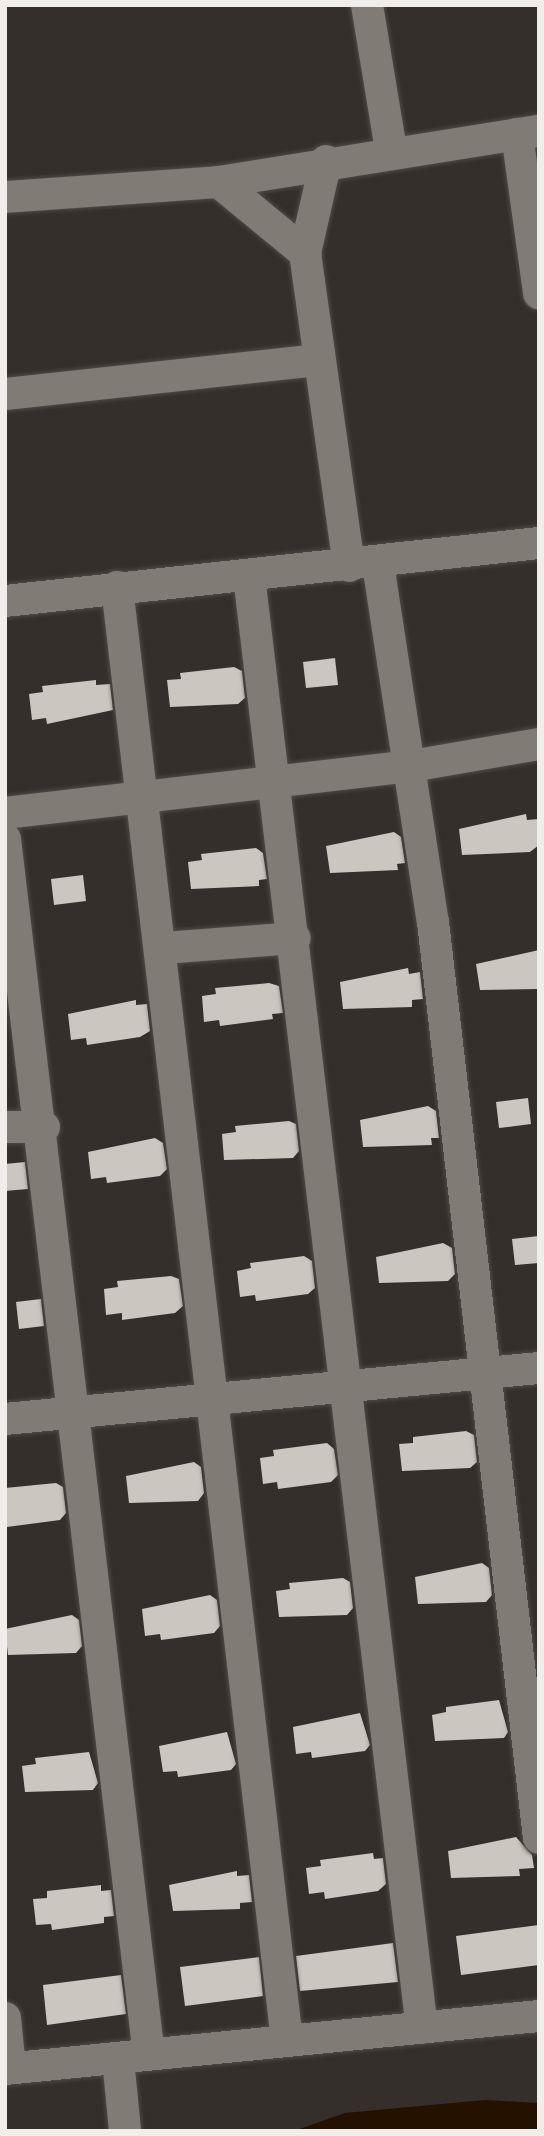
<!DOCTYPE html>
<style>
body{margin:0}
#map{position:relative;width:544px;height:2136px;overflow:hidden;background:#342f2a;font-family:"Noto Sans",sans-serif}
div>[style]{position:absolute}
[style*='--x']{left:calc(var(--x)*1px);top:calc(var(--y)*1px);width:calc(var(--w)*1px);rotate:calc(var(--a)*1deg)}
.water>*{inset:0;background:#241100}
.building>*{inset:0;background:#ccc6c0}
.roads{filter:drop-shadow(0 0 2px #4e4b46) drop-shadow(0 0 2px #4e4b46)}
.minor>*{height:32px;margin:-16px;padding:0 16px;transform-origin:16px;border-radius:16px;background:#807b75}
span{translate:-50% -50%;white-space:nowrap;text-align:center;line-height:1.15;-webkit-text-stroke:7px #191715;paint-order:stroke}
.frame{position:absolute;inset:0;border:7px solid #f1eeea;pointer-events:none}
</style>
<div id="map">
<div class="water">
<div style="clip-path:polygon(485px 2100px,539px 2103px,539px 2131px,294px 2131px,345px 2113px)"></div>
</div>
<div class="building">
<div style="clip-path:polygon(335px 658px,338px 685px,306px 688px,303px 662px)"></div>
<div style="clip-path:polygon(234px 667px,242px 671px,245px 698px,238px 704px,170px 707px,167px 680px,181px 679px,180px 673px)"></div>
<div style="clip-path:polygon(96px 680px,96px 685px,110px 684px,113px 710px,47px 724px,46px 718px,32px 720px,29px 694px,43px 692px,42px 686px)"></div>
<div style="clip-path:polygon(526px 814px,527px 820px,539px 819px,539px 845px,530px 852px,462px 855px,459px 829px)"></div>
<div style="clip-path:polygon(394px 832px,401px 837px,405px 863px,397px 864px,398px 870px,330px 873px,326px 846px)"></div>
<div style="clip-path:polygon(256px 848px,263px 853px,267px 879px,259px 880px,259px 886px,191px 889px,188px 862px,202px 860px,201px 854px)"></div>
<div style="clip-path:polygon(83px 875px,86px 901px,54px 905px,51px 879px)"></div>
<div style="clip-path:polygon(539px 950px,539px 989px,480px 990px,476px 964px)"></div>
<div style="clip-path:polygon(408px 968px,409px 974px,420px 972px,423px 999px,412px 1000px,412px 1007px,343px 1009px,340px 982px)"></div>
<div style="clip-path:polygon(269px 983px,279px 986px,283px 1013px,272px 1014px,273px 1019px,220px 1026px,219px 1020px,204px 1022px,202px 996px,216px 994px,215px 988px)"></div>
<div style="clip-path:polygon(136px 1000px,136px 1005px,147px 1004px,150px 1031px,140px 1037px,87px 1045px,86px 1038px,71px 1040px,68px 1014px)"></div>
<div style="clip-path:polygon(528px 1098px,531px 1124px,499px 1128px,496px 1102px)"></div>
<div style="clip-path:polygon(428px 1106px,436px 1111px,439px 1138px,431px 1138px,432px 1145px,363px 1147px,360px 1120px)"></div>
<div style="clip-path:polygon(289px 1121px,296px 1124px,299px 1151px,293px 1158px,224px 1160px,222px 1134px,236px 1132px,235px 1126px)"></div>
<div style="clip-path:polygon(155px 1138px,163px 1143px,167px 1169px,160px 1176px,107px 1183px,106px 1177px,91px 1179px,88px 1152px)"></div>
<div style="clip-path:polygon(25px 1162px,28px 1189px,5px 1191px,5px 1164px)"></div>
<div style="clip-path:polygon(539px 1236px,539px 1263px,515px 1265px,512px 1239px)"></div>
<div style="clip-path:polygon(443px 1243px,452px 1248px,455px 1274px,448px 1281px,379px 1283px,376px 1257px)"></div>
<div style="clip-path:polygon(304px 1256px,312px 1261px,315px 1288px,308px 1294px,256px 1301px,255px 1295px,240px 1297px,237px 1271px,251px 1268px,250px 1263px)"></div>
<div style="clip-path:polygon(171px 1276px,179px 1279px,183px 1306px,175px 1313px,122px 1320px,122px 1313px,106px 1315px,104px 1289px,118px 1287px,117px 1281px)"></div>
<div style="clip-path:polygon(41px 1299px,44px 1326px,19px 1329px,16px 1302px)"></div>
<div style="clip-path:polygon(466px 1431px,474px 1435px,477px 1462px,470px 1468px,402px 1471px,399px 1444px,413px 1443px,413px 1437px)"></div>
<div style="clip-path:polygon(327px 1443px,334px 1449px,338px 1475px,331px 1482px,278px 1489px,277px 1482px,263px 1484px,260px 1458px,274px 1456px,273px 1450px)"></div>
<div style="clip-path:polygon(194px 1462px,201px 1467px,204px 1493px,198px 1501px,129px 1503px,126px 1476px)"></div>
<div style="clip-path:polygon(56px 1483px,63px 1487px,66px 1513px,60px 1520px,7px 1527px,5px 1488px)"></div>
<div style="clip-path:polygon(482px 1563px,489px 1568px,492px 1595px,486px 1602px,418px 1604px,415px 1577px)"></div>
<div style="clip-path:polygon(343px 1578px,350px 1582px,353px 1608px,347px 1615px,279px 1617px,276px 1591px,290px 1589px,289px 1583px)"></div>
<div style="clip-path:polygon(210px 1595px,217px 1600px,220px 1626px,214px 1633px,161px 1640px,160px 1634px,145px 1636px,142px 1609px)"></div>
<div style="clip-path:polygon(72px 1615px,79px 1620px,82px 1646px,76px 1653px,8px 1655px,5px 1629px)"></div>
<div style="clip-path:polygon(499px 1700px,508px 1732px,504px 1738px,435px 1741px,432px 1715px,446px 1712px,446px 1707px)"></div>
<div style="clip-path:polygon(360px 1713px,370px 1745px,365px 1751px,312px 1758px,311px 1752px,296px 1754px,293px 1727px)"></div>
<div style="clip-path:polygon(227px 1732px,236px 1764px,231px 1770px,178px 1777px,177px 1771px,163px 1772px,159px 1746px)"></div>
<div style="clip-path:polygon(89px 1752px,98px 1783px,93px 1790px,25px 1792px,22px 1766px,36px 1764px,35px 1758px)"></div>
<div style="clip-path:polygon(516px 1837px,532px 1855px,534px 1868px,519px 1869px,520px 1876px,451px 1878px,448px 1851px)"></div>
<div style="clip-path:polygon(373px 1853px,374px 1859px,383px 1858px,386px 1884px,378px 1891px,325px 1899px,324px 1892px,309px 1894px,306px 1868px,321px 1866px,320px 1860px)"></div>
<div style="clip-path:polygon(237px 1871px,237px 1876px,249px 1875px,252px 1902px,240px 1903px,240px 1909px,173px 1911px,169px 1885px)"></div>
<div style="clip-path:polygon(101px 1885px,101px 1891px,111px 1890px,114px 1916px,104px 1917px,104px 1923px,52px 1930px,51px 1924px,36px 1925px,33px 1899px,47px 1898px,47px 1891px)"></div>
<div style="clip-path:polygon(539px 1925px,539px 1965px,461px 1975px,456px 1936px)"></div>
<div style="clip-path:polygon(393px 1943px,398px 1982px,300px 1991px,296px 1956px)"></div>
<div style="clip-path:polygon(259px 1957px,263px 1996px,185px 2006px,180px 1967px)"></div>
<div style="clip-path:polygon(121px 1975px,126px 2014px,47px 2025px,43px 1985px)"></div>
</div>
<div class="roads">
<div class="minor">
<div style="--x:367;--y:5;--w:147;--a:80.6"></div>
<div style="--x:517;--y:134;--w:161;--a:82.1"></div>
<div style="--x:326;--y:161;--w:94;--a:102.9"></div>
<div style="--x:305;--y:253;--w:316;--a:82"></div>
<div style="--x:219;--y:182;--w:112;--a:39.5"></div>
<div style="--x:5;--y:197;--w:215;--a:-4"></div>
<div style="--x:219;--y:182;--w:324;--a:-9.1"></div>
<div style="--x:5;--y:394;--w:314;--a:-6.2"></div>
<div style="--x:378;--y:564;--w:362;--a:81.3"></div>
<div style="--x:433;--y:922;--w:922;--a:83.4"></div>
<div style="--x:249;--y:576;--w:1462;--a:83.21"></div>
<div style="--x:117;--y:587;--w:1464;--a:83.33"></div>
<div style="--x:5;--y:601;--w:537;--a:-6.2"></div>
<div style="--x:5;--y:813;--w:409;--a:-6.6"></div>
<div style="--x:411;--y:766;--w:130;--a:-9.8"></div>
<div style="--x:5;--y:839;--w:1224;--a:83.25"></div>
<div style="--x:163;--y:948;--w:132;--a:-4.3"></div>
<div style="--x:5;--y:1127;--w:39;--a:0"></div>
<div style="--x:5;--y:1419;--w:536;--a:-5.46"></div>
<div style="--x:5;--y:2018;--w:50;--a:84.3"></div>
<div style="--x:118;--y:2059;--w:72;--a:84.4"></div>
<div style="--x:5;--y:2069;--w:537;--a:-5.67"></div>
</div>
</div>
<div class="frame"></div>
</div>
